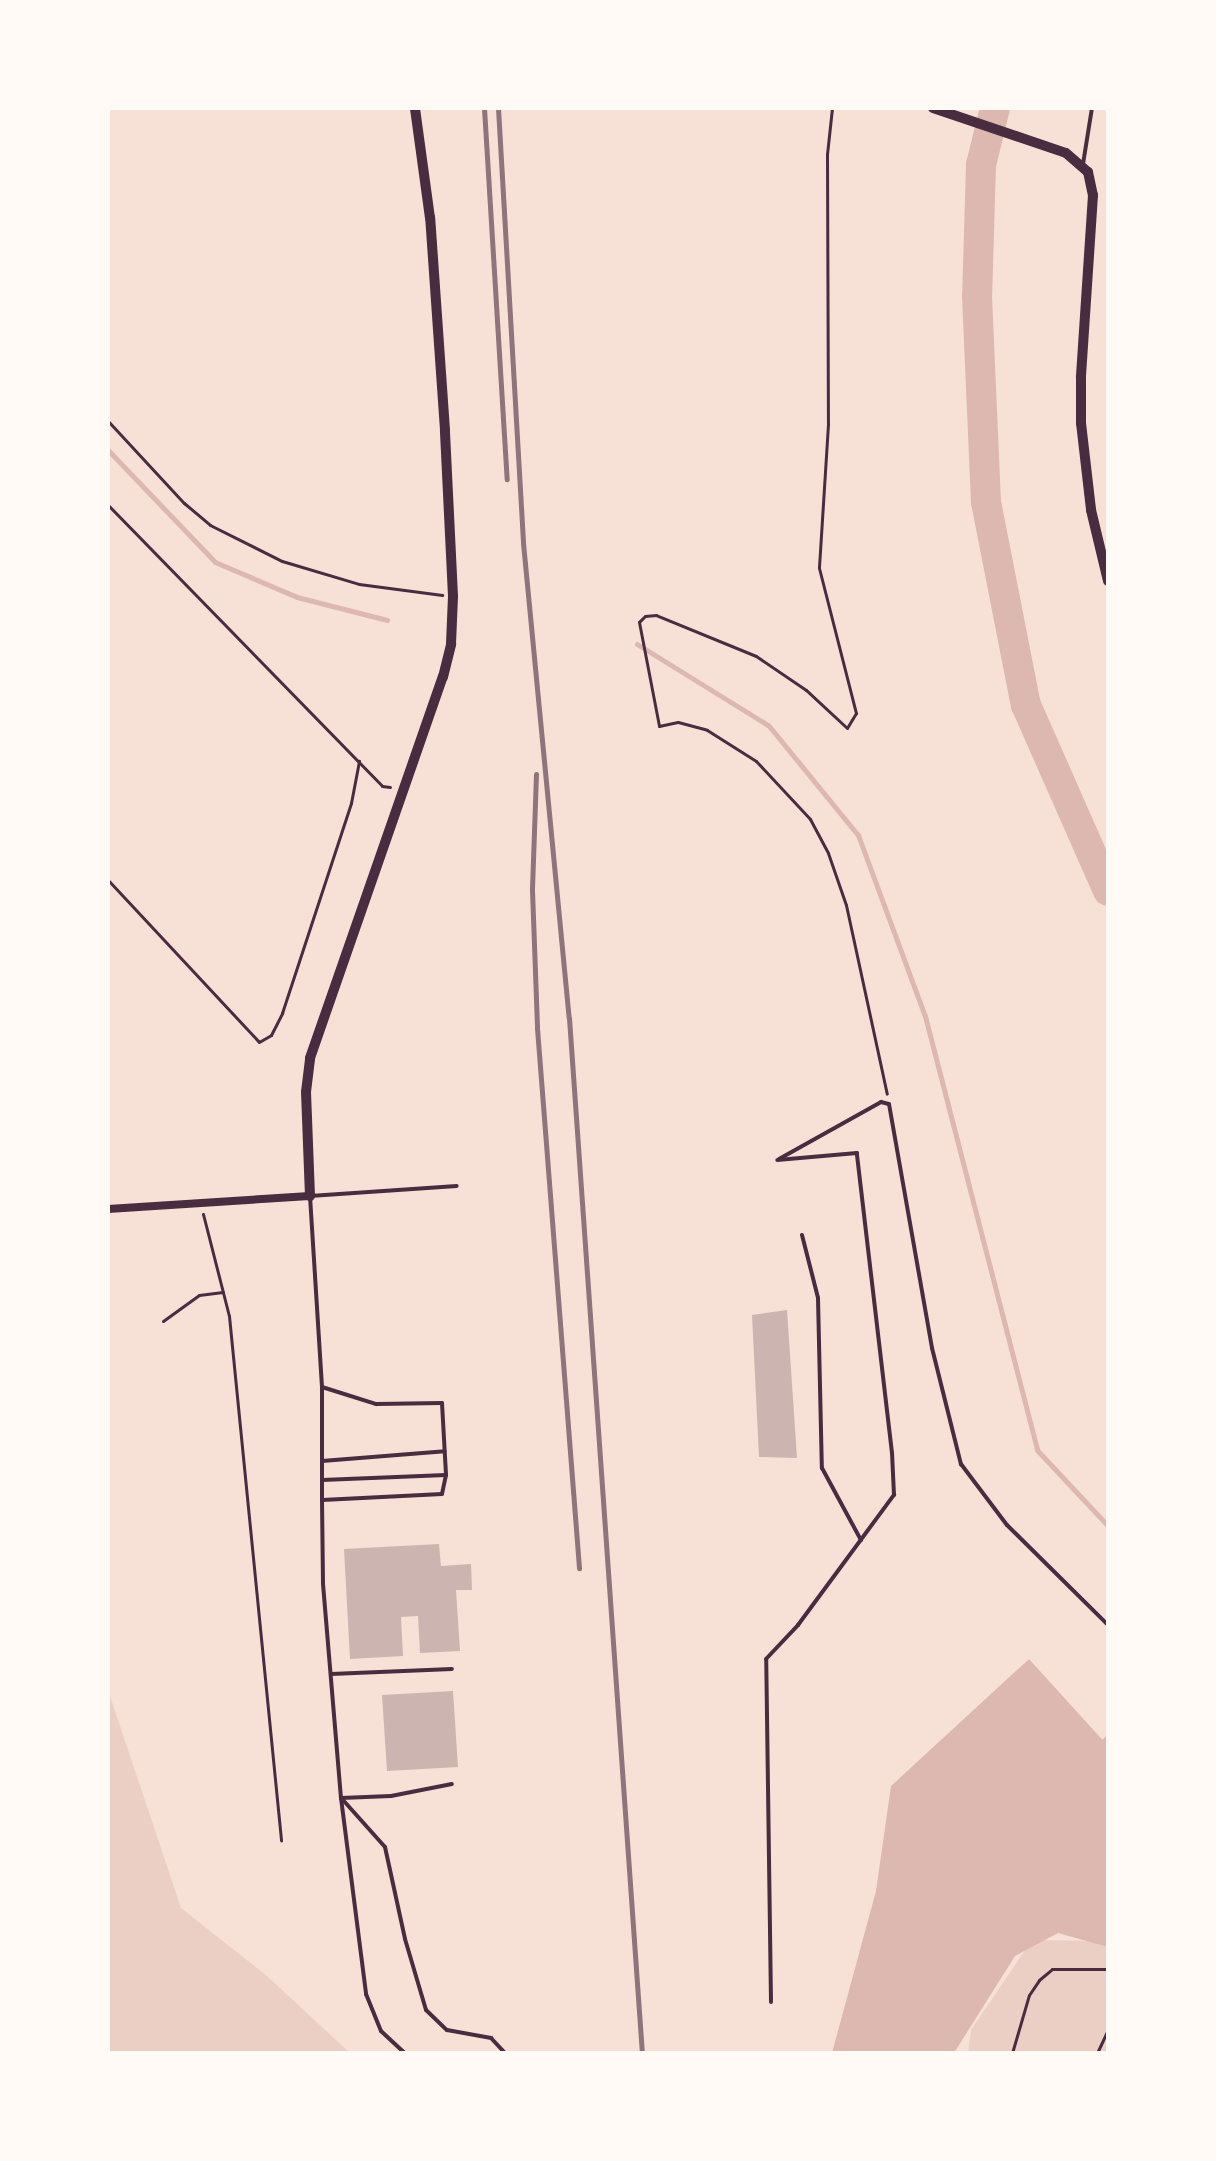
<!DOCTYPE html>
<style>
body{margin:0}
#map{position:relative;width:1216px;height:2161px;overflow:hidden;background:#f7e1d7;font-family:"Public Sans",sans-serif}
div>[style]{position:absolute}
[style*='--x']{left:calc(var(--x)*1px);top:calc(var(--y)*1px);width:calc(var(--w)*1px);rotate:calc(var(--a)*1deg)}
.green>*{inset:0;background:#ebcfc5}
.water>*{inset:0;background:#dcb8b0}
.stream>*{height:5px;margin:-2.5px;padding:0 2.5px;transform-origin:2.5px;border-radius:2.5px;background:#dcb8b0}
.river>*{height:30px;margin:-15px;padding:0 15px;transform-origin:15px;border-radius:15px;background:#dcb8b0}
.building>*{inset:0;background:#ccb4b1}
.path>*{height:3px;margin:-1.5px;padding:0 1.5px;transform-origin:1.5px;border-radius:1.5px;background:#4a2c40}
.service>*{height:4px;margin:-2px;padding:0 2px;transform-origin:2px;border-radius:2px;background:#4a2c40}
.minor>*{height:8px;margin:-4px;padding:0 4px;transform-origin:4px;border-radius:4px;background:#4a2c40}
.tertiary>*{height:10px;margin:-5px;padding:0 5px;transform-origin:5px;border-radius:5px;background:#4a2c40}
.rail>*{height:5px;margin:-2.5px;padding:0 2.5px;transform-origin:2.5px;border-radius:2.5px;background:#8f747c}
span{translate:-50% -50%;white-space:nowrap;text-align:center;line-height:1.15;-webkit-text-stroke:6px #fffaf5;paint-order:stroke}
.frame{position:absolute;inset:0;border:110px solid #fffaf5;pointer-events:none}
</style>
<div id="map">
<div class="green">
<div style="clip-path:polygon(108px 1690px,181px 1908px,267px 1976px,350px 2053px,108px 2053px)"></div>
<div style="clip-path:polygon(1032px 1940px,1108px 1941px,1108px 2053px,968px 2053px,971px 2030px)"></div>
</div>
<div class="water">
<div style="clip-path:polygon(1029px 1659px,1108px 1746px,1108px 1947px,1058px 1933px,1015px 1956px,954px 2053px,832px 2053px,876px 1891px,891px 1786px)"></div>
</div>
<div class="stream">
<div style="--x:108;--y:450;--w:155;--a:46.3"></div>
<div style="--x:215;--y:562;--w:89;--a:23.1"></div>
<div style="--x:297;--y:597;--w:93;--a:14.3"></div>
<div style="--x:637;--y:644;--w:155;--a:31.8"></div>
<div style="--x:769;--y:726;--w:141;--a:50.8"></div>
<div style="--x:858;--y:835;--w:193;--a:69.7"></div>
<div style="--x:925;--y:1016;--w:448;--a:75.5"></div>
<div style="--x:1037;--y:1450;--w:104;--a:46.9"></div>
<div style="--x:1099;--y:1745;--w:12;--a:-42"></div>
</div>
<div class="river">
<div style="--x:995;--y:108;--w:59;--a:103.8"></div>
<div style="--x:981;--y:165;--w:131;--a:91.7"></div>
<div style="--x:977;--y:296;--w:206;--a:87.5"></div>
<div style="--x:986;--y:502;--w:207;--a:78.9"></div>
<div style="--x:1026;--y:705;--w:203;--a:66.2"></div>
</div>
<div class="building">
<div style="clip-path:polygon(787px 1310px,797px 1458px,759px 1457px,752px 1315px)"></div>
<div style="clip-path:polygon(439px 1544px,441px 1566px,471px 1564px,472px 1590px,456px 1590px,460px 1651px,420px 1653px,418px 1616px,401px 1617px,403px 1656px,350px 1659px,344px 1549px)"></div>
<div style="clip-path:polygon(453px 1691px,458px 1767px,387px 1771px,382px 1695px)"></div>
</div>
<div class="path">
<div style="--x:832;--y:108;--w:46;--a:96.2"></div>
<div style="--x:827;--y:154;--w:270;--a:89.8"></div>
<div style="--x:828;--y:424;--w:144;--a:93.6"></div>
<div style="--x:819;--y:568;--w:150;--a:75.7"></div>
<div style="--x:856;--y:713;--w:17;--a:121"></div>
<div style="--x:847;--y:728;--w:56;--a:-137.2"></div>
<div style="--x:806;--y:690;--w:60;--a:-145.8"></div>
<div style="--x:756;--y:656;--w:108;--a:-157.7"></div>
<div style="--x:656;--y:615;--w:11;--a:175"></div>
<div style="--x:645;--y:616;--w:8;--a:135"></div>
<div style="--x:639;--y:622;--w:106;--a:79.1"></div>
<div style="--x:659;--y:726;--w:19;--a:-12"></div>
<div style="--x:678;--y:722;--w:30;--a:15"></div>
<div style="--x:707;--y:730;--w:58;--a:32.3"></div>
<div style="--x:756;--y:761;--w:79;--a:47"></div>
<div style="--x:810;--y:819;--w:38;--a:62"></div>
<div style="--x:828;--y:853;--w:55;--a:70.9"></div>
<div style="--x:846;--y:905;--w:193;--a:77.8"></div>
<div style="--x:108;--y:421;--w:112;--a:47.2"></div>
<div style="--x:184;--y:503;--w:34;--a:40"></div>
<div style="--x:210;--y:525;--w:80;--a:26.6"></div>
<div style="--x:282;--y:561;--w:80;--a:16.6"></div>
<div style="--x:359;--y:584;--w:84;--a:7.5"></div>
<div style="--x:108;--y:505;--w:392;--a:45.7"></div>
<div style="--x:382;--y:786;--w:8;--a:7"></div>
<div style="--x:108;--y:880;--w:221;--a:47"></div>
<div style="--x:259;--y:1042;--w:14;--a:-30"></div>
<div style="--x:271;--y:1035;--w:25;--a:-63"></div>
<div style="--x:282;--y:1013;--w:221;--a:-71.8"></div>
<div style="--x:351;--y:803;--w:43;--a:-79.2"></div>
<div style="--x:203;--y:1214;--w:105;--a:75.7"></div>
<div style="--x:229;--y:1316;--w:527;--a:84.33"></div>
<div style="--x:163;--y:1321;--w:44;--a:-35.8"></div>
<div style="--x:199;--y:1295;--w:24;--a:-7"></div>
<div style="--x:1012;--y:2053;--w:60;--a:-73.7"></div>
<div style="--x:1029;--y:1995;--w:18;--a:-56"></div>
<div style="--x:1039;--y:1980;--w:17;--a:-40"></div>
<div style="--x:1052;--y:1969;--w:56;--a:0"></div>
<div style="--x:1097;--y:2053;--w:26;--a:-65"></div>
</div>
<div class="service">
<div style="--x:1083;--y:164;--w:57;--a:-80.9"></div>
<div style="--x:779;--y:1159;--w:117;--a:-29.2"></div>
<div style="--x:881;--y:1102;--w:8;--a:14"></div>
<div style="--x:889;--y:1104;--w:248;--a:80"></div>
<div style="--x:932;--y:1348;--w:120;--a:76"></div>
<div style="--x:961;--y:1464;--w:76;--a:53"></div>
<div style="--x:1007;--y:1525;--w:142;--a:44.7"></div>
<div style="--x:802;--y:1235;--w:65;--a:75.7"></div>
<div style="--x:818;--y:1298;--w:170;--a:88.7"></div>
<div style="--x:822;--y:1468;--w:82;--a:61.6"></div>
<div style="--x:322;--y:1387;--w:57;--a:17.5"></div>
<div style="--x:376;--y:1404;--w:66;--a:-0.9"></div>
<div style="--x:442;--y:1403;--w:72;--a:86.8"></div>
<div style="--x:446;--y:1475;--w:19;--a:102"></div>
<div style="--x:442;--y:1494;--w:120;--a:177.1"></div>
<div style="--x:322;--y:1500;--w:113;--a:-90"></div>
<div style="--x:322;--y:1387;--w:191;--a:-93.6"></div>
<div style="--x:310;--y:1196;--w:147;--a:-3.9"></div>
<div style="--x:322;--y:1461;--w:123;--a:-4.6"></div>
<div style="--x:322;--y:1480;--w:124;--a:-2.3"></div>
<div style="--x:322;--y:1500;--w:84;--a:89.3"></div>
<div style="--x:323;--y:1584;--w:215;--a:85.2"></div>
<div style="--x:341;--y:1798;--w:198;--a:82.7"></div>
<div style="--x:366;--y:1994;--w:40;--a:68"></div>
<div style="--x:381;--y:2031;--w:33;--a:43"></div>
<div style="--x:331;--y:1674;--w:121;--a:-2.4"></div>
<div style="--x:341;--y:1798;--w:50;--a:-2.3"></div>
<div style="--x:391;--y:1796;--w:62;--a:-11.1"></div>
<div style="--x:343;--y:1800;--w:63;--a:48.2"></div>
<div style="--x:385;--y:1847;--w:94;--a:77.7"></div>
<div style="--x:405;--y:1939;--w:74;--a:73.5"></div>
<div style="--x:426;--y:2010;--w:29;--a:44"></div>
<div style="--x:447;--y:2030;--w:45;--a:10.3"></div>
<div style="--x:491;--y:2038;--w:21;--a:47"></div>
<div style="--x:771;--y:2002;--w:343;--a:-90.8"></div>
<div style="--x:766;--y:1659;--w:47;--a:-46.7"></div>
<div style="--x:798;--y:1625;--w:162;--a:-53.6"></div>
<div style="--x:894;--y:1495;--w:42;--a:-92.7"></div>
<div style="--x:892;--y:1453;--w:302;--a:-96.7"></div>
<div style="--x:857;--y:1153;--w:80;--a:175"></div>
</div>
<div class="minor">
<div style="--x:108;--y:1209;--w:202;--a:-3.7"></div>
</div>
<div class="tertiary">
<div style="--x:933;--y:108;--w:140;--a:18.7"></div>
<div style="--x:1066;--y:153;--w:29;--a:41"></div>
<div style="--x:1088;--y:172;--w:24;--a:78"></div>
<div style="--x:1093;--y:195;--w:183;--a:93.8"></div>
<div style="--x:1081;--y:378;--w:45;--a:90"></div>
<div style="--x:1081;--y:423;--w:88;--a:83.4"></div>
<div style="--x:1091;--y:510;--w:73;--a:76.5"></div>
<div style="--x:310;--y:1196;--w:104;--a:-92.2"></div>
<div style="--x:306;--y:1092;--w:34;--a:-83"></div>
<div style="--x:310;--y:1058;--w:404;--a:-70.8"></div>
<div style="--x:443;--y:677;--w:34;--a:-76"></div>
<div style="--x:451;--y:644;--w:48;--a:-87.6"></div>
<div style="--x:453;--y:596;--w:166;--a:-92.8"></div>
<div style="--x:445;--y:430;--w:213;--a:-94"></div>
<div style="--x:430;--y:218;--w:111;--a:-97.8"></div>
</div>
<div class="rail">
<div style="--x:484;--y:108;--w:372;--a:86.5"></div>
<div style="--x:498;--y:108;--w:436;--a:86.7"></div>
<div style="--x:523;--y:543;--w:477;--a:84.5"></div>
<div style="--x:569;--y:1018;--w:1038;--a:85.97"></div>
<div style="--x:536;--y:774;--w:116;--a:92"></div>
<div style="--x:532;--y:890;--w:138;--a:87.9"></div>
<div style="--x:537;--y:1028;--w:542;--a:85.55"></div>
</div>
<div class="frame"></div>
</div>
